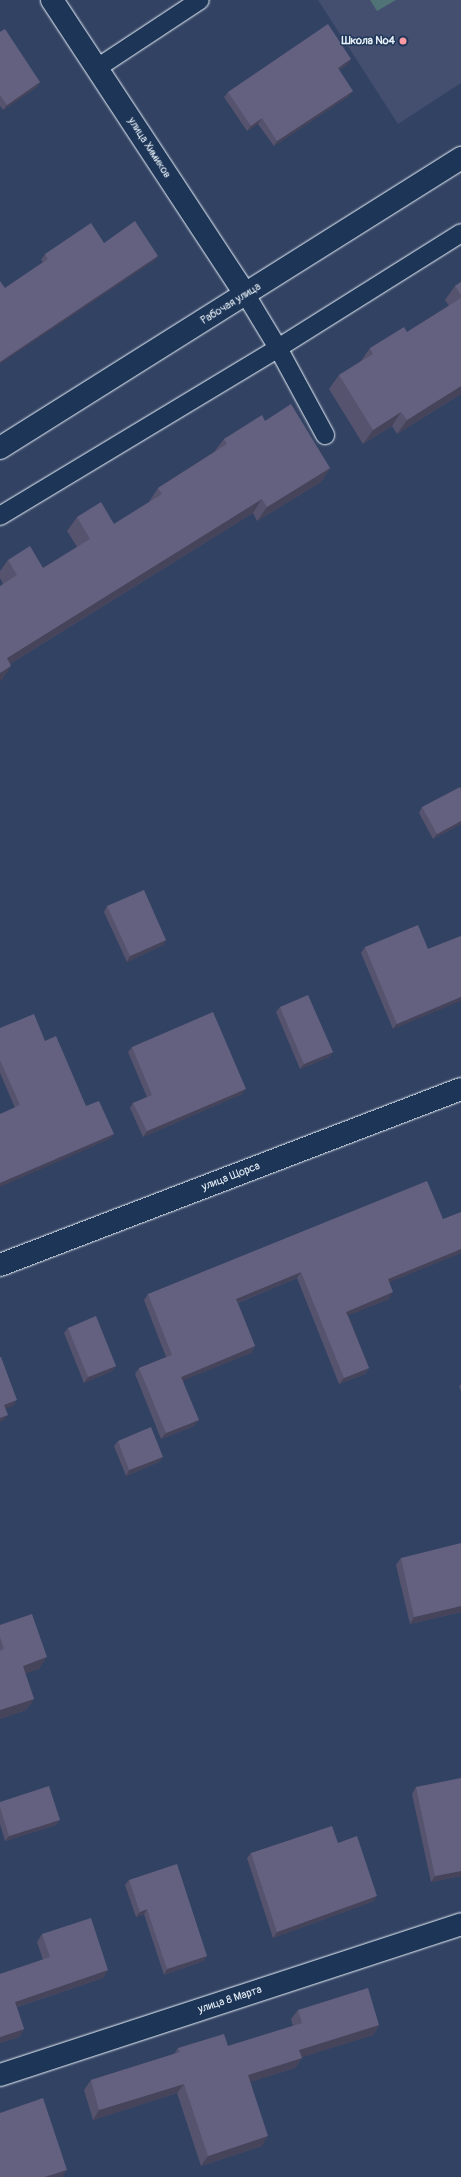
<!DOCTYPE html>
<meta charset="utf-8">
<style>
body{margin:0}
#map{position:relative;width:461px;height:2177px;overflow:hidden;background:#324263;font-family:Pangolin,sans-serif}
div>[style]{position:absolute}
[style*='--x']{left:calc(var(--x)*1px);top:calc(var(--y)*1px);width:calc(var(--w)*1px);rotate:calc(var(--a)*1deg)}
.built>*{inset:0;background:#444e6f}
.green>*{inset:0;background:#507475}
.roads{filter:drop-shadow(0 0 1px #e8f1f8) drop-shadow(0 0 1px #e8f1f8)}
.service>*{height:18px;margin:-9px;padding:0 9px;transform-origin:9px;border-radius:9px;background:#1d3557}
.minor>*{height:22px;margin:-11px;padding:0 11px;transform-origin:11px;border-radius:11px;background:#1d3557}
.secondary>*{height:22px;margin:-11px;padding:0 11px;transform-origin:11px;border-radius:11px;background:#1d3557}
.wall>*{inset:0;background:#56536e}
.shaded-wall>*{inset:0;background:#46445a}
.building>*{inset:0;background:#646180}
.dots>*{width:11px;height:11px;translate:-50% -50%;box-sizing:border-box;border:2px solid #1d3557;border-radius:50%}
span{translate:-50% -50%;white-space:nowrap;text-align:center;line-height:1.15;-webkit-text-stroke:3px #1d3557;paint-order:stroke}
.poi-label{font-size:11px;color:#e8f1f8;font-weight:700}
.right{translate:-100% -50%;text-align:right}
.street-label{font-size:11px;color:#e8f1f8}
</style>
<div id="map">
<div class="built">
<div style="clip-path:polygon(318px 0,461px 0,461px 83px,398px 124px)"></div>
</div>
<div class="green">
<div style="clip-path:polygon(370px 0,396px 0,377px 11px)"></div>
</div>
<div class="roads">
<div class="service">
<div style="--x:97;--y:68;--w:123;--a:-33.4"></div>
<div style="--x:246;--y:295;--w:62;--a:58.9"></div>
<div style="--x:278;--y:348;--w:99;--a:61.6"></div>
<div style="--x:0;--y:516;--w:325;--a:-31.1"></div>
<div style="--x:278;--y:348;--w:216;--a:-32.1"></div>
</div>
<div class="minor">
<div style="--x:52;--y:0;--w:353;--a:56.7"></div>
<div style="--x:0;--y:1265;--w:493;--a:-20.9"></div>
<div style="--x:0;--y:2075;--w:485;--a:-18.1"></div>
</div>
<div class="secondary">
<div style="--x:0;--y:448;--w:545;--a:-32.17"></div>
</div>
</div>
<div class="wall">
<div style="clip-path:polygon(0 32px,40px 82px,37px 87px,3px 110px,0 106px)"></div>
<div style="clip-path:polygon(348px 64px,339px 70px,349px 96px,274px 146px,258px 124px,247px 131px,224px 97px,228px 92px)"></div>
<div style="clip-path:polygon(104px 243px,154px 261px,5px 288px,43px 262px,41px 260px,45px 254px)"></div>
<div style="clip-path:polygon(461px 282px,461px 394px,397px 434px,392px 426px,363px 444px,329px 389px,339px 375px,361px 361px,370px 348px,407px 332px,449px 306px,445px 300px,455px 286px)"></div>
<div style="clip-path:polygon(265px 421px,330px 468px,321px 482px,257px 521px,253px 513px,10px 664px,2px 680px,3px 584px,0 578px,0 571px,8px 560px,43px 568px,77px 547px,67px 531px,77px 517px,114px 524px,149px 502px,158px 488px,214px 452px,224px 439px)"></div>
<div style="clip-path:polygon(422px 807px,461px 824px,433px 839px,419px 813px)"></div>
<div style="clip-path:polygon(107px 906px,166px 940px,163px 945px,127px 962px,104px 912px)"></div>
<div style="clip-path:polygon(461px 936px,393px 1029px,361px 953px,365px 947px,428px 949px)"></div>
<div style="clip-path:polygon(280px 1007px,333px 1052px,329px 1057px,300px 1069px,276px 1012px)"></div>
<div style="clip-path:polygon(0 1028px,45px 1041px,86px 1106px,110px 1139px,15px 1108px,0 1073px)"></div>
<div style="clip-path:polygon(132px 1047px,242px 1094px,143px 1137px,130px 1108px,133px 1103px,147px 1097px,128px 1052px)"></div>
<div style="clip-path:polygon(443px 1219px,461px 1253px,389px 1282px,389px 1299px,348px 1315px,369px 1368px,365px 1374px,339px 1384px,297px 1278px,238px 1303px,255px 1346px,251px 1353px,183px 1380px,194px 1426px,161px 1439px,135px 1374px,139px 1368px,166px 1357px,144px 1300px,148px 1294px)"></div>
<div style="clip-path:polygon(68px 1328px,116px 1366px,112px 1371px,84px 1383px,64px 1333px)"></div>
<div style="clip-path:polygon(461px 1384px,461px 1391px,459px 1386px)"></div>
<div style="clip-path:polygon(118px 1441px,159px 1462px,126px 1476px,114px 1446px)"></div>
<div style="clip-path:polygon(401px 1558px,461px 1612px,410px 1624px,396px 1565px)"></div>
<div style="clip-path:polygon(0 1625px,39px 1669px,25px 1673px,34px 1699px,26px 1710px,0 1719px)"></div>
<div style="clip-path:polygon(416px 1787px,461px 1876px,431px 1882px,412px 1794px)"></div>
<div style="clip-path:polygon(0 1802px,56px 1825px,5px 1841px,0 1824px)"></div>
<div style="clip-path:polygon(338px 1843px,374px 1901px,273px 1938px,247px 1858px,251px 1853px)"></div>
<div style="clip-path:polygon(129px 1880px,207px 1956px,203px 1961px,164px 1975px,144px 1914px,136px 1917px,125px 1885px)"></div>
<div style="clip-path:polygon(42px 1934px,108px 1970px,103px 1978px,17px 2007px,24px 2029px,19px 2037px,0 2043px,0 1974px,43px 1960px,37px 1942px)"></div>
<div style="clip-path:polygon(298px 2010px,379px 2025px,373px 2035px,302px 2057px,302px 2058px,295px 2068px,250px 2082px,262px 2146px,201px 2166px,177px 2093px,93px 2120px,84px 2090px,91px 2080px,174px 2054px,178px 2048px,228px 2046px,293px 2026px,291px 2019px)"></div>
</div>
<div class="shaded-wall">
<div style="clip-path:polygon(351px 59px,348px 64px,334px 73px,338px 68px)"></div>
<div style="clip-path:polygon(40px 82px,37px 87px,3px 110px,7px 105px)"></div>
<div style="clip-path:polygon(353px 91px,349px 96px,274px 146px,277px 141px)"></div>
<div style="clip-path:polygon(262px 118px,258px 124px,247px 131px,251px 126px)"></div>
<div style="clip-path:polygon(158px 256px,154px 261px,0 364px,0 362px)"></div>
<div style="clip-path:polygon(461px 386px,461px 394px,397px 434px,407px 420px)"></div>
<div style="clip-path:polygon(401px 412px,392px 426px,363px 444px,373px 430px)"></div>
<div style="clip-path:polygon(330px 468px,321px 482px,257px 521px,267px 507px)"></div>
<div style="clip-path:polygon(262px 499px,253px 513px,0 670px,7px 658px)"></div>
<div style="clip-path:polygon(11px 666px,2px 680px,0 681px,0 673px)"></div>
<div style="clip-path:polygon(461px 821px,461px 824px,433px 839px,437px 834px)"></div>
<div style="clip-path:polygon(166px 940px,163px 945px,127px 962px,130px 956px)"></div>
<div style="clip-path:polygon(461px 997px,461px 1001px,393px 1029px,397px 1024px)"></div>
<div style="clip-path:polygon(333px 1052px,329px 1057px,300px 1069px,304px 1064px)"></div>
<div style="clip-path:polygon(246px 1089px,242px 1094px,143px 1137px,147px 1131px)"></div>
<div style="clip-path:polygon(114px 1134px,110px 1139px,0 1187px,0 1183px)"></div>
<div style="clip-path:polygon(461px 1249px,461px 1253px,383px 1285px,388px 1279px)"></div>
<div style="clip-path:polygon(301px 1272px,297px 1278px,232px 1305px,236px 1299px)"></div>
<div style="clip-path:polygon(393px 1292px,389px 1299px,342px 1318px,346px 1312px)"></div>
<div style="clip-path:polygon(255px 1346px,251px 1353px,177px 1383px,181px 1377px)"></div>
<div style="clip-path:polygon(116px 1366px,112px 1371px,84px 1383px,88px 1377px)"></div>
<div style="clip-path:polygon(369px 1368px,365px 1374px,339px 1384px,344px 1378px)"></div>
<div style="clip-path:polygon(17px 1400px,13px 1406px,0 1411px,4px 1405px)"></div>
<div style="clip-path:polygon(8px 1415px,4px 1420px,0 1422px,0 1418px)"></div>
<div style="clip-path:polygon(199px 1420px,194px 1426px,161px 1439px,166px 1433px)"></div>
<div style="clip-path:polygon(163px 1457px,159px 1462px,126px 1476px,129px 1470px)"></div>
<div style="clip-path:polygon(461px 1606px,461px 1612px,410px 1624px,414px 1617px)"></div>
<div style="clip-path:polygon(47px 1657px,39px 1669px,15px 1677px,23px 1666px)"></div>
<div style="clip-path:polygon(34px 1699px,26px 1710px,0 1719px,0 1710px)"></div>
<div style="clip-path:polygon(60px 1820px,56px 1825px,5px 1841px,9px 1836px)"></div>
<div style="clip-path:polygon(461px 1871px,461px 1876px,431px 1882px,435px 1876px)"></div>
<div style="clip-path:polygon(377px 1896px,374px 1901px,273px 1938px,277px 1932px)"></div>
<div style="clip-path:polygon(147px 1909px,144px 1914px,136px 1917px,140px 1912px)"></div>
<div style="clip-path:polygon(207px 1956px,203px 1961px,164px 1975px,167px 1969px)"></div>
<div style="clip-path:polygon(108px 1970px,103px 1978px,10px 2009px,15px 2002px)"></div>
<div style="clip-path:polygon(379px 2025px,373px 2035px,293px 2060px,299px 2050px)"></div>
<div style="clip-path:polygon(24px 2029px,19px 2037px,0 2043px,0 2037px)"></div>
<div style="clip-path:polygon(302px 2058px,295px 2068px,241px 2085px,248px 2075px)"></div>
<div style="clip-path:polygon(184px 2084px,177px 2093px,93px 2120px,99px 2110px)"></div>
<div style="clip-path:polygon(268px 2136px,262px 2146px,201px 2166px,208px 2156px)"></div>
<div style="clip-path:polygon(67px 2170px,62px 2177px,45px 2177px)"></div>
</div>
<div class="building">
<div style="clip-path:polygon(328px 24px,351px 59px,338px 68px,353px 91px,277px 141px,262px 118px,251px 126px,228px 92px)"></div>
<div style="clip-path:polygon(5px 29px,40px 82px,7px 105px,0 95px,0 32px)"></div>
<div style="clip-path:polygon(135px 221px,158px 256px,0 362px,0 281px,5px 288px,48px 259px,45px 254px,91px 223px,104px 243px)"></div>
<div style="clip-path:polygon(461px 282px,461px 295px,455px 286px)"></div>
<div style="clip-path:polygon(461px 298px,461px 386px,407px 420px,401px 412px,373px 430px,339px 375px,373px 354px,370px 348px,404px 327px,407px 332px)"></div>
<div style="clip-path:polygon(291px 404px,330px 468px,267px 507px,262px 499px,7px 658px,11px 666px,0 673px,0 586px,17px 575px,8px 560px,30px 546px,43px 568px,90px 539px,77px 517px,101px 502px,114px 524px,162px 494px,158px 488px,227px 444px,224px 439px,262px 415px,265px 421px)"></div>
<div style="clip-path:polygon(460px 787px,461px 790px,461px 821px,437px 834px,422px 807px)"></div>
<div style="clip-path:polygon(144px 890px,166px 940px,130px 956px,107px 906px)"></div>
<div style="clip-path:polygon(418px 925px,428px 949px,461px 936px,461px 997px,397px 1024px,365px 947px)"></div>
<div style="clip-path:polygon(308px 995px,333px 1052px,304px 1064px,280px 1007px)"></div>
<div style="clip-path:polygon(213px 1012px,246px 1089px,147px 1131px,133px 1103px,152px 1095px,132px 1047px)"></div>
<div style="clip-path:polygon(34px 1014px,45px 1041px,56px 1036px,86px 1106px,99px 1101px,114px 1134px,0 1183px,0 1114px,20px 1105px,0 1060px,0 1028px)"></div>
<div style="clip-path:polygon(427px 1181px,443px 1219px,461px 1212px,461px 1249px,388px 1279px,393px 1292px,346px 1312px,369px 1368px,344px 1378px,301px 1272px,236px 1299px,255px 1346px,181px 1377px,199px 1420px,166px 1433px,139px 1368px,172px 1355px,148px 1294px)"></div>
<div style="clip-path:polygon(96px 1316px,116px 1366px,88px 1377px,68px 1328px)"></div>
<div style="clip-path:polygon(0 1357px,1px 1357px,17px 1400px,4px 1405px,8px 1415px,0 1418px)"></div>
<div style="clip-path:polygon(151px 1427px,163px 1457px,129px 1470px,118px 1441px)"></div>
<div style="clip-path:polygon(461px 1543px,461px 1606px,414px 1617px,401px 1558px)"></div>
<div style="clip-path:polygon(32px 1614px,47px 1657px,23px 1666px,34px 1699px,0 1710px,0 1651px,4px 1649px,0 1637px,0 1625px)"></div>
<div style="clip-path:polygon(461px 1778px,461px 1871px,435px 1876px,416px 1787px)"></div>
<div style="clip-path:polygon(49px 1786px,60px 1820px,9px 1836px,0 1807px,0 1802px)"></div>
<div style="clip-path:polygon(332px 1826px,338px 1843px,357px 1836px,377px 1896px,277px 1932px,251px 1853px)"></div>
<div style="clip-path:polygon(177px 1864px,207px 1956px,167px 1969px,147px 1909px,140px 1912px,129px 1880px)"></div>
<div style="clip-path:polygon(91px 1918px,108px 1970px,15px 2002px,24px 2029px,0 2037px,0 1974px,50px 1957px,42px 1934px)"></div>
<div style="clip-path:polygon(368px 1988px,379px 2025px,299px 2050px,302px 2058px,248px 2075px,268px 2136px,208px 2156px,184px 2084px,99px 2110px,91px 2080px,180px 2052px,178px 2048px,224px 2034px,228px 2046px,302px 2023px,298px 2010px)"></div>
<div style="clip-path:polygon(43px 2098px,67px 2170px,45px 2177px,0 2177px,0 2113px)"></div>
</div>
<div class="dots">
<div style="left:403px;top:41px;background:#ff9aa2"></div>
</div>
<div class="poi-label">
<span class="right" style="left:395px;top:41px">Школа №4</span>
</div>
<div class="street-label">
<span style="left:149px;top:148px;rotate:57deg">улица Химиков</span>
<span style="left:231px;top:304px;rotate:-32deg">Рабочая улица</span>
<span style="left:231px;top:1177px;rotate:-21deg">улица Щорса</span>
<span style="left:230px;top:2000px;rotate:-18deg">улица 8 Марта</span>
</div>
</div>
